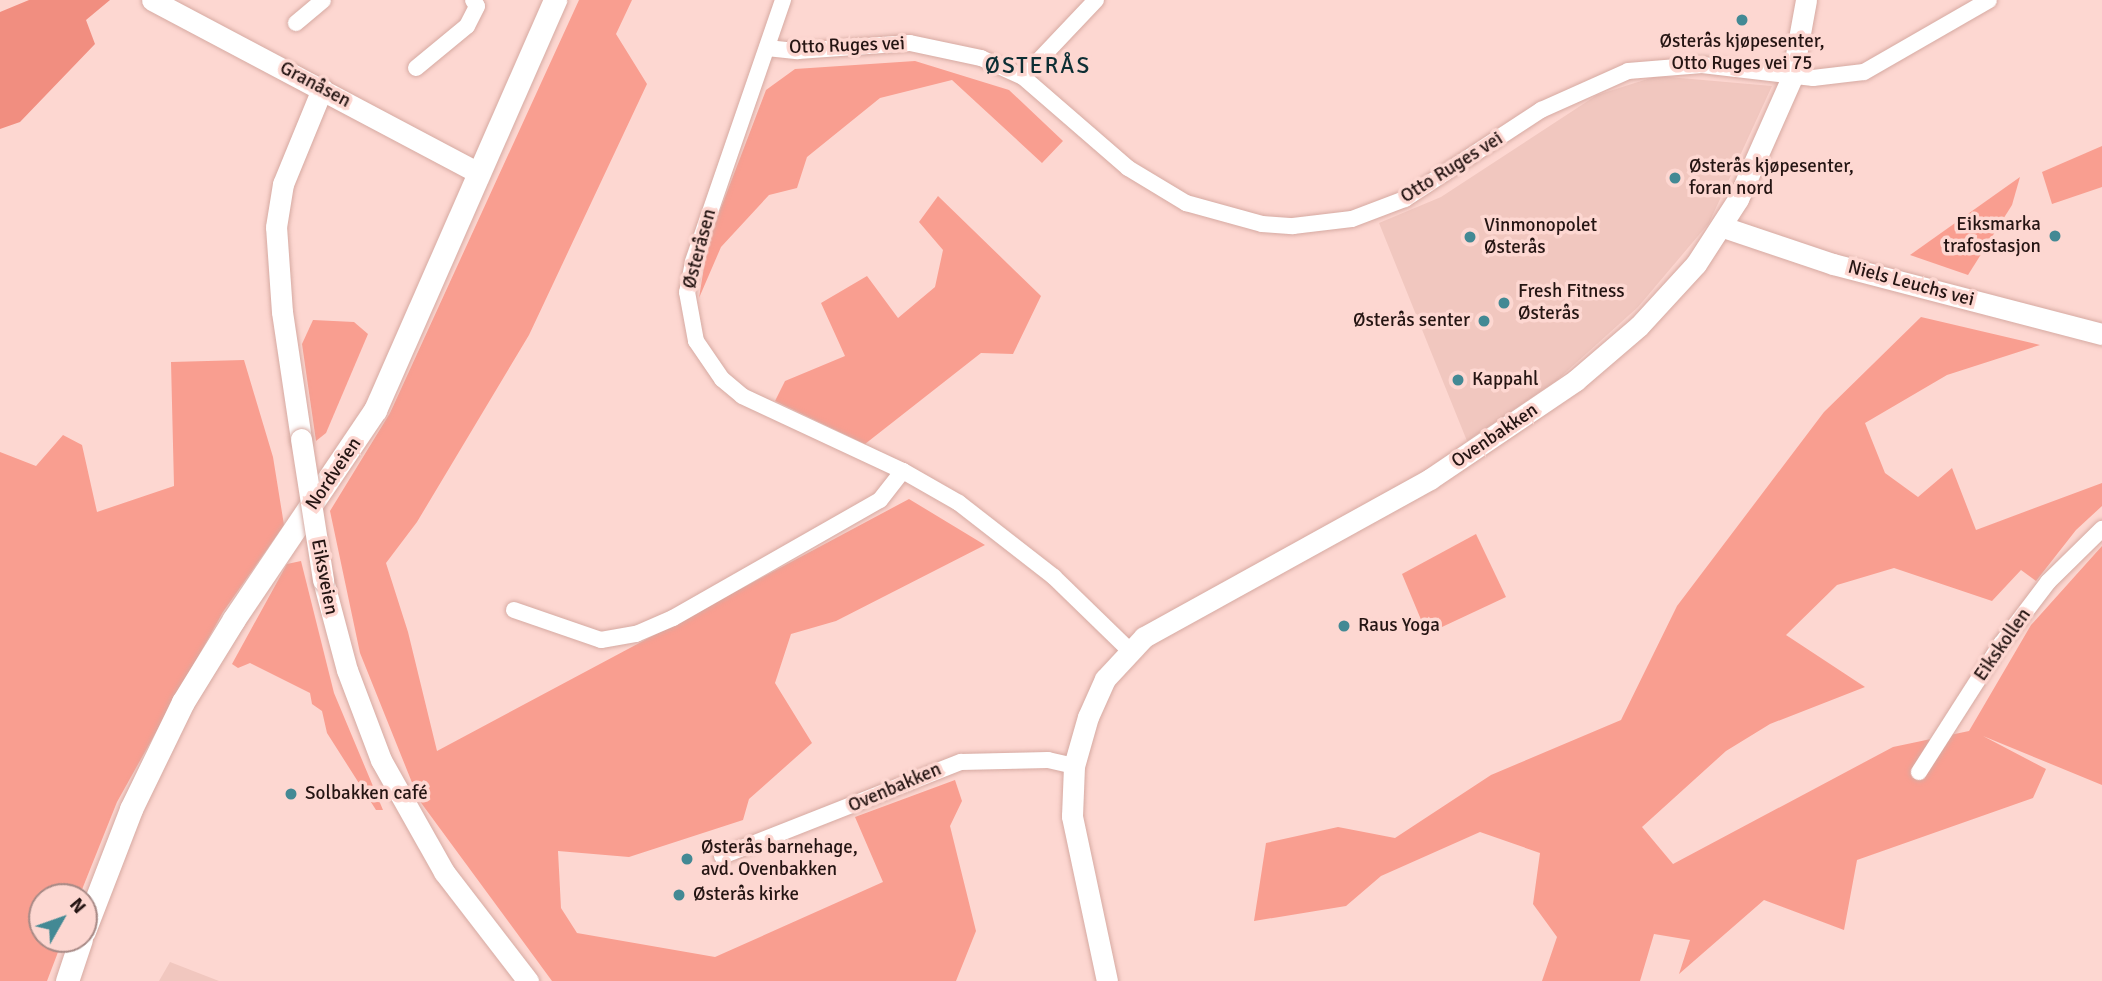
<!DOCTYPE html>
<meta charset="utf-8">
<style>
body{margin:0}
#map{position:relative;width:2102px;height:981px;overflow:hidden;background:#fdd7d1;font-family:Signika,sans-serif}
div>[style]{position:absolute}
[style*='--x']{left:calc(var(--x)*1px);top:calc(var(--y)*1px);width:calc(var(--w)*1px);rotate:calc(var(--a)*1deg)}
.built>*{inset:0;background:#f1c7bf}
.green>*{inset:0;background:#f99e90}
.forest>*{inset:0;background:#f18e80}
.roads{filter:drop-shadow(0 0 2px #d6aaa2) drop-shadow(0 0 2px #d6aaa2)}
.minor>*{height:16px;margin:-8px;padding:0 8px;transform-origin:8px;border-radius:8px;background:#fff}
.tertiary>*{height:21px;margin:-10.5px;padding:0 10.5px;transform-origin:10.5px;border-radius:10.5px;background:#fff}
.secondary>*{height:23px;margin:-11.5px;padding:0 11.5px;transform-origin:11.5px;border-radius:11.5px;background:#fff}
.bridges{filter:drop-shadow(0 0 2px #d6aaa2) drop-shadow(0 0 2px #d6aaa2)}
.tertiary-bridge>*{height:21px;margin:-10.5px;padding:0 10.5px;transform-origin:10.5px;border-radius:10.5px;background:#fff}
.dots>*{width:19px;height:19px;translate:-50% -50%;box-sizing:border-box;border:4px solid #fdd7d1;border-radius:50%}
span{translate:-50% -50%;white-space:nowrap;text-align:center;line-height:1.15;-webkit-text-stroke:7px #fdd7d1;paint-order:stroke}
.poi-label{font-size:19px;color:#251513}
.left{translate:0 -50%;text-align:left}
.right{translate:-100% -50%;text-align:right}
.street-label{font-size:19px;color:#251513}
.quarter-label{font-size:23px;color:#0c2e34;letter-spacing:2px}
.north{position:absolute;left:28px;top:883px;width:70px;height:70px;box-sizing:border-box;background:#fdd7d1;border:2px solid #a78985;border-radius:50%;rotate:50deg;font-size:19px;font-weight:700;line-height:28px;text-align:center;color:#251513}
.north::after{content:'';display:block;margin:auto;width:24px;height:32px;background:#438994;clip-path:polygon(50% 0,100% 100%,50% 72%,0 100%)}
</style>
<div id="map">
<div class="built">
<div style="clip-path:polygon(1657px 76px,1772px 86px,1709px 223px,1638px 307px,1556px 381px,1467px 441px,1379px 223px,1441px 197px,1597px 95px)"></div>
<div style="clip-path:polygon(170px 962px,219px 981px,159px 981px)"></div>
</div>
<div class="green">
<div style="clip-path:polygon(579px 0,632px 0,616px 34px,647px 84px,529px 335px,417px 522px,386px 563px,408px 632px,437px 751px,909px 499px,985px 545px,836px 621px,791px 634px,775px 683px,812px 743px,749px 799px,743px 820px,629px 857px,558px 851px,561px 908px,577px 933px,715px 957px,883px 882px,855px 817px,955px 780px,962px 801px,950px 826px,976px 931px,956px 981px,552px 981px,419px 800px,360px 653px,330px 511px,390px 413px)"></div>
<div style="clip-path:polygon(915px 61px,1009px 90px,1063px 141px,1042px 163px,952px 80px,880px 98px,807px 157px,797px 188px,769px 195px,721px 247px,699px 298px,708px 242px,766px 90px,795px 69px)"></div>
<div style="clip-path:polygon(2102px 146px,2102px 187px,2052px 204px,2042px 172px)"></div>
<div style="clip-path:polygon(2020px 177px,2012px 205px,1968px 275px,1910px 255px)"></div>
<div style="clip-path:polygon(938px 196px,1041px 296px,1013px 354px,981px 353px,865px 444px,775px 401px,785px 381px,845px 356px,821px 303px,867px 276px,898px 318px,935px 287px,943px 250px,919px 222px)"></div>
<div style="clip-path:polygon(1921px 317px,2040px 345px,1947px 375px,1865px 423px,1885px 473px,1918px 497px,1952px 468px,1976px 530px,2102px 483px,2102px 506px,2076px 530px,2036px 581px,2021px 570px,1992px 601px,1894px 568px,1837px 585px,1786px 635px,1865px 687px,1770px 724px,1726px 751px,1642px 827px,1673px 864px,1893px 747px,1969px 731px,2031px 625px,2102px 546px,2102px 785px,1983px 736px,2046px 769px,2033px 798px,1857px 860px,1844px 930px,1764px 900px,1679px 974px,1690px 940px,1654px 934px,1640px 981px,1542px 981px,1557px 937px,1533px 904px,1540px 853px,1480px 832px,1381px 876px,1346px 906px,1254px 921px,1266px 843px,1338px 827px,1395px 838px,1491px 775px,1621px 720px,1677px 606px,1824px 412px)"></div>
<div style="clip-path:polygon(313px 320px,354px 322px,368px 334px,326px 433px,316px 441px,302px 344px)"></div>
<div style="clip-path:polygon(244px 360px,273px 457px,284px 525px,223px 612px,117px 802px,79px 897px,42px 897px,42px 939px,63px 939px,47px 981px,0 981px,0 452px,36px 466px,63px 435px,82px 445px,97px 512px,174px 486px,171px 362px)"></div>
<div style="clip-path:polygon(1476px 534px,1506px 597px,1427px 634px,1402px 574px)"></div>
<div style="clip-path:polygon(301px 561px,334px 693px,383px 810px,376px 810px,327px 733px,322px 711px,312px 704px,310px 693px,250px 663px,238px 668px,232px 664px,287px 564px)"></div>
</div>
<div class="forest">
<div style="clip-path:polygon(29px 0,110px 0,86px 20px,95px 44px,20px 122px,0 129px,0 12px)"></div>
</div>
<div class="roads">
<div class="minor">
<div style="--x:783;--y:0;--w:277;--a:109"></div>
<div style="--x:693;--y:262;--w:31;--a:101"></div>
<div style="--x:687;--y:292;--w:50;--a:79.6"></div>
<div style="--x:696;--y:341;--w:46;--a:55.6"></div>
<div style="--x:722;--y:379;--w:26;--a:40"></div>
<div style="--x:742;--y:396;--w:178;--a:25"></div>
<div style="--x:903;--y:471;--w:64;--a:29.7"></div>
<div style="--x:959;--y:503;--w:120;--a:37.9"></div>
<div style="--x:1054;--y:577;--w:105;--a:44.2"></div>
<div style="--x:296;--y:23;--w:35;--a:-40"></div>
<div style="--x:767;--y:48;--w:31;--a:6"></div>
<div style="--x:798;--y:51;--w:112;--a:-4.1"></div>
<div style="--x:910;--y:43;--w:73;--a:11.9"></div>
<div style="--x:981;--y:58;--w:46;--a:24.3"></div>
<div style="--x:1023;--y:77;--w:139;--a:40.9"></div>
<div style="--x:1128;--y:168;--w:68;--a:31.1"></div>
<div style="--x:1186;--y:203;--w:79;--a:15.4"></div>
<div style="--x:1262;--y:224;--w:31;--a:4"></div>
<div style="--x:1293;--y:226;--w:59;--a:-6.8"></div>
<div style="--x:1352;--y:219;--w:57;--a:-20.7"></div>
<div style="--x:1405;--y:199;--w:163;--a:-33.2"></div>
<div style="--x:1541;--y:110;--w:95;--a:-24.1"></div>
<div style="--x:1628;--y:71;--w:74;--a:-4.6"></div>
<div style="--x:1702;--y:65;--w:112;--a:6.7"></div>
<div style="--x:1813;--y:78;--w:51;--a:-6.7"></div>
<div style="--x:1864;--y:72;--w:144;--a:-29.9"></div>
<div style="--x:416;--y:68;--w:66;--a:-39.5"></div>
<div style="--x:467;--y:26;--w:22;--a:-63"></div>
<div style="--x:477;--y:6;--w:7;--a:-124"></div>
<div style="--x:1023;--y:77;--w:106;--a:-46.5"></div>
<div style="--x:514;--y:610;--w:92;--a:19"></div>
<div style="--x:601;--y:640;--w:36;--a:-10"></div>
<div style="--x:636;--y:634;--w:40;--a:-23.4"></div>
<div style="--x:673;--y:618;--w:238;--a:-29.7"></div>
<div style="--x:880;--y:500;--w:37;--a:-52"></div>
<div style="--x:1919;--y:772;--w:152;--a:-57.4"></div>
<div style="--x:2001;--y:644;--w:78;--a:-52.8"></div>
<div style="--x:2048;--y:582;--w:76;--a:-44.5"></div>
<div style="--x:722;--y:856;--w:257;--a:-21.5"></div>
<div style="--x:961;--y:762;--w:87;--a:-1.3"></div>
<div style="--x:1048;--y:760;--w:27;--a:13"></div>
</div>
<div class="tertiary">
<div style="--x:152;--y:0;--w:368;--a:27.9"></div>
<div style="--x:1723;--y:227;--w:116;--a:18.6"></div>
<div style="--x:1833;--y:264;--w:278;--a:14.6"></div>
<div style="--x:301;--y:439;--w:128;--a:-98.5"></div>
<div style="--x:282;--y:312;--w:85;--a:-94"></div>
<div style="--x:276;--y:227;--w:44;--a:-80.8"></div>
<div style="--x:283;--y:184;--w:103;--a:-67.7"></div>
<div style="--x:323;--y:580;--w:93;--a:75.1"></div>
<div style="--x:347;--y:670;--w:96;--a:69.3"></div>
<div style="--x:381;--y:760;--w:129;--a:60.6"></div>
<div style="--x:444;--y:872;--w:138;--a:52.4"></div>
<div style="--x:1107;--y:981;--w:169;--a:-102"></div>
<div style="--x:1072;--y:816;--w:50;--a:-87.7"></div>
<div style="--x:1074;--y:766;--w:51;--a:-74.1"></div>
<div style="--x:1088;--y:717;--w:42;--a:-65.9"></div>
<div style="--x:1105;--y:679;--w:57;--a:-47.1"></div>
<div style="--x:1144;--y:637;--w:327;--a:-28.9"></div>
<div style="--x:1430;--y:479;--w:176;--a:-34.1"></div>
<div style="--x:1576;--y:380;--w:83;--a:-40.6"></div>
<div style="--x:1639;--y:326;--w:84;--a:-47.4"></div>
<div style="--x:1696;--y:264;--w:77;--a:-57.1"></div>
<div style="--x:1738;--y:199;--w:133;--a:-66.1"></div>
<div style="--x:1792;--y:77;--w:78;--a:-79.7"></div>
</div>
<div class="secondary">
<div style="--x:84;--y:931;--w:131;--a:-68.9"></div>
<div style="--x:131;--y:809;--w:119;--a:-64.1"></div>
<div style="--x:183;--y:702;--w:97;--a:-58.4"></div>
<div style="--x:234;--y:619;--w:252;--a:-56"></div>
<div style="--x:375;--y:410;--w:448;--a:-66.3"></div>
<div style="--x:67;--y:981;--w:44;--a:-71.6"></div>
</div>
</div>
<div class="bridges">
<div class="tertiary-bridge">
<div style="--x:301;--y:439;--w:143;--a:81.1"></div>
</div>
</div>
<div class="dots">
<div style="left:1742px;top:20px;background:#438994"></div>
<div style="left:1675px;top:178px;background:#438994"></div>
<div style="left:2055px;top:236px;background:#438994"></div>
<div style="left:1470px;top:237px;background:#438994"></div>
<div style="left:1504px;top:303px;background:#438994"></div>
<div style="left:1484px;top:321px;background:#438994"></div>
<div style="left:1458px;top:380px;background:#438994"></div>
<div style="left:1344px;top:626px;background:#438994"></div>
<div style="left:291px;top:794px;background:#438994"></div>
<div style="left:687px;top:859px;background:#438994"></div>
<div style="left:679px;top:895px;background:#438994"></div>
</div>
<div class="poi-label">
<span style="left:1742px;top:53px">Østerås kjøpesenter,<br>Otto Ruges vei 75</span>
<span class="left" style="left:1689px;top:178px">Østerås kjøpesenter,<br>foran nord</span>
<span class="right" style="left:2041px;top:236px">Eiksmarka<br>trafostasjon</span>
<span class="left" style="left:1484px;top:237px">Vinmonopolet<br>Østerås</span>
<span class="left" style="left:1518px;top:303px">Fresh Fitness<br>Østerås</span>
<span class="right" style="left:1470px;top:321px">Østerås senter</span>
<span class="left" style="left:1472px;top:380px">Kappahl</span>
<span class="left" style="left:1358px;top:626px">Raus Yoga</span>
<span class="left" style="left:305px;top:794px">Solbakken café</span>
<span class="left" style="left:701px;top:859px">Østerås barnehage,<br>avd. Ovenbakken</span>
<span class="left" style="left:693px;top:895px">Østerås kirke</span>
</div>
<div class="street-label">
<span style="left:847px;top:46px;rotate:-2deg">Otto Ruges vei</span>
<span style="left:315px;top:85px;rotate:28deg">Granåsen</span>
<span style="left:1452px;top:168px;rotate:-32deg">Otto Ruges vei</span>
<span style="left:700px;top:249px;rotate:-75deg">Østeråsen</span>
<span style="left:1911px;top:284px;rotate:15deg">Niels Leuchs vei</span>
<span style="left:1495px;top:436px;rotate:-34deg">Ovenbakken</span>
<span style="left:334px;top:474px;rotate:-56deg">Nordveien</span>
<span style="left:324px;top:577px;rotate:79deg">Eiksveien</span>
<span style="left:2003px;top:645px;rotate:-55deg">Eikskollen</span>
<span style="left:895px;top:788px;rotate:-23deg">Ovenbakken</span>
</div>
<div class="quarter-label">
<span style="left:1038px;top:66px">ØSTERÅS</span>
</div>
<div class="north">N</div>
</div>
